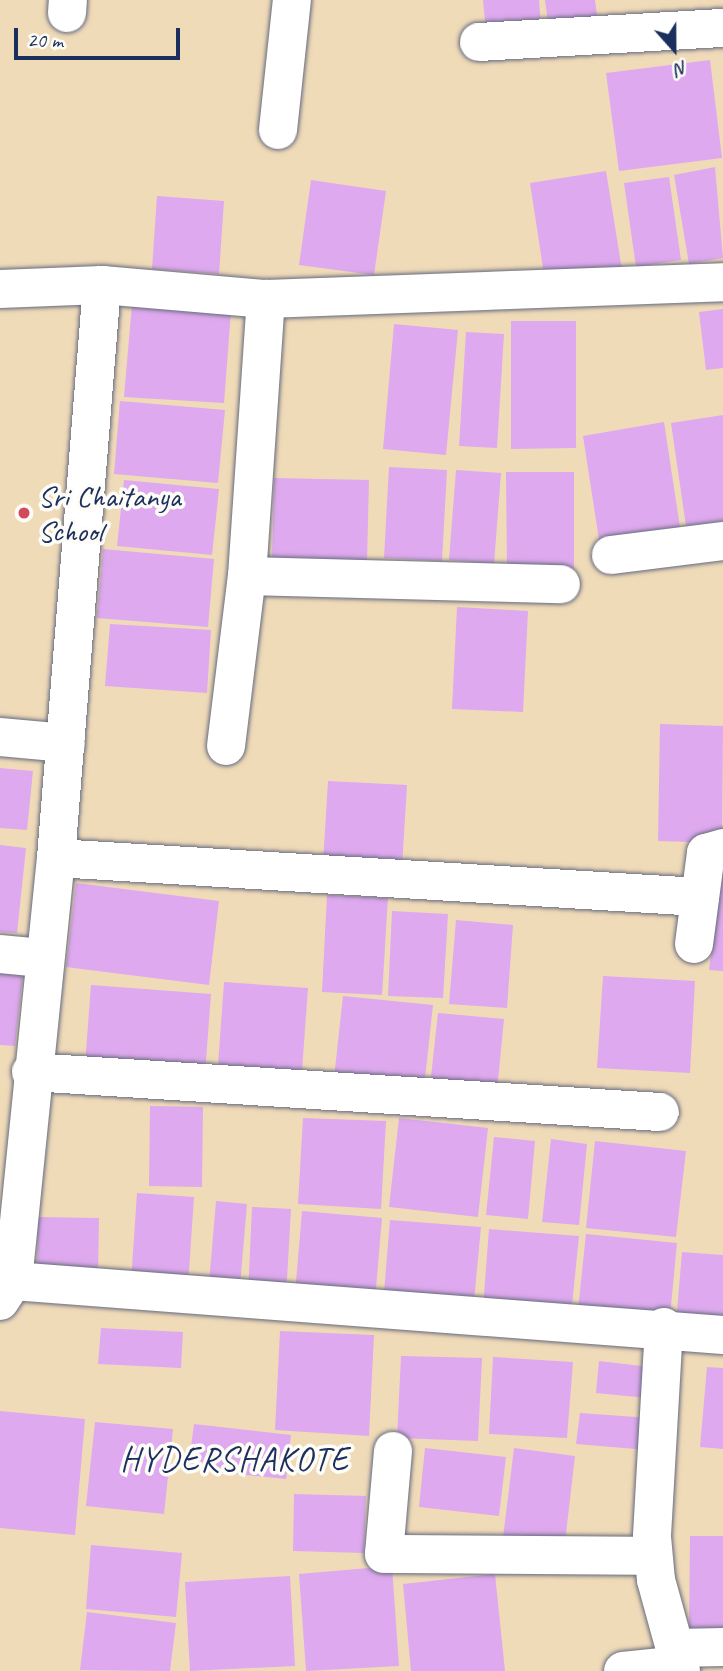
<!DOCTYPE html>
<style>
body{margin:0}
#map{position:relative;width:723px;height:1671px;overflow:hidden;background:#f0dbb9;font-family:Caveat,sans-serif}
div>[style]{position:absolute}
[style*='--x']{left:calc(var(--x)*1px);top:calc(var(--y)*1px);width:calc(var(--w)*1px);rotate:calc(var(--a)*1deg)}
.building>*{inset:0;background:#dea9ee}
.roads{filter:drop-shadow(0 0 2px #666b7e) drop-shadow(0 0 2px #666b7e)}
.street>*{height:38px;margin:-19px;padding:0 19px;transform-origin:19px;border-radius:19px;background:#fff}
.dots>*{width:19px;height:19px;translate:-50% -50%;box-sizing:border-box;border:4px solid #fdfcf7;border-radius:50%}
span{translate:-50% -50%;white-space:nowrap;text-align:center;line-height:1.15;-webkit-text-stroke:7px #fdfcf7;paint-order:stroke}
.poi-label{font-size:30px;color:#1b2f5e}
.left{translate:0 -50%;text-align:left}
.quarter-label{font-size:33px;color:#1b2f5e;letter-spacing:2px}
.north{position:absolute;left:639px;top:14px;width:70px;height:70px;-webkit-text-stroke:5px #fdfcf7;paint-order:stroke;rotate:159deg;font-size:19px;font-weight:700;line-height:28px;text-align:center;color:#1b2f5e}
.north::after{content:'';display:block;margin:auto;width:24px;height:32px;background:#1b2f5e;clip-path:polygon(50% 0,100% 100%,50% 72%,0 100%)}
.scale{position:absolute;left:14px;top:28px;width:166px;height:32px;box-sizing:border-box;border:4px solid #1b2f5e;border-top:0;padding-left:9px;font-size:21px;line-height:24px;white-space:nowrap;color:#1b2f5e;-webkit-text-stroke:5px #fdfcf7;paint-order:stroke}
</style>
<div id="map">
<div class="building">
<div style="clip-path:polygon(483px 0,539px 0,541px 27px,486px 32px)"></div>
<div style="clip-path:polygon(545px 0,595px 0,598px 24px,549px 30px)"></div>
<div style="clip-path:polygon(710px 60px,722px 158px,619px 171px,606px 73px)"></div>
<div style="clip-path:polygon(715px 167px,723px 258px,689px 264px,674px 175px)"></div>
<div style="clip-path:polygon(606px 171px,622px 270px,545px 281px,530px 183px)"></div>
<div style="clip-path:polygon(669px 177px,681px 260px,636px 267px,624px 183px)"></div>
<div style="clip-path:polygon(311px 180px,386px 191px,374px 275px,299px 265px)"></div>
<div style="clip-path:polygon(157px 196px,224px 201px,219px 274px,152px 269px)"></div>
<div style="clip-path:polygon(132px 304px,231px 311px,224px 403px,124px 397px)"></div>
<div style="clip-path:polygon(723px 309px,723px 368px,706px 370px,699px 312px)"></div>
<div style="clip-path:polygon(511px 321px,576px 321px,576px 448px,511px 449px)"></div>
<div style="clip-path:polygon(394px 324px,458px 330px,446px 455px,383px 449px)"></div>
<div style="clip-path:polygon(466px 332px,504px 334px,497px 448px,459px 446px)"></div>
<div style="clip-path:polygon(120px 401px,225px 410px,218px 483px,114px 474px)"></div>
<div style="clip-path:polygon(723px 415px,723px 521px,686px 526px,671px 423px)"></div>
<div style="clip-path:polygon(664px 422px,681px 534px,600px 546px,583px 436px)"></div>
<div style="clip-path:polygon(389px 467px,447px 470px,442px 561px,384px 558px)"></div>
<div style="clip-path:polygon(456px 470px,501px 473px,494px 564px,449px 560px)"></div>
<div style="clip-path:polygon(506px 472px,574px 472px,574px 570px,507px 570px)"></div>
<div style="clip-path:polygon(274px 478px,369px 480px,367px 562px,272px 560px)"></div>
<div style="clip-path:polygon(124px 480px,219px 489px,212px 555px,117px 546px)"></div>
<div style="clip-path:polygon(103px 549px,214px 559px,208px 627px,97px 618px)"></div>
<div style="clip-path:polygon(457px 607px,528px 611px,523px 712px,452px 709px)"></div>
<div style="clip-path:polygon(110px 624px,211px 630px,207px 693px,105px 686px)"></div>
<div style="clip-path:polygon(660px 724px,723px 726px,722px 843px,658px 841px)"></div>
<div style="clip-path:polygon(0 768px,33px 771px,27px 830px,0 828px)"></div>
<div style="clip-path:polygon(328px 781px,407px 785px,402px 867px,323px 863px)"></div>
<div style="clip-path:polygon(0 845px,26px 848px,17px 933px,0 932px)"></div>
<div style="clip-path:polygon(723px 863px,723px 971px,709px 970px)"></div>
<div style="clip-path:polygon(76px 883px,219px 901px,209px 985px,66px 967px)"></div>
<div style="clip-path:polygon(327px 895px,388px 898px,382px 995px,322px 992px)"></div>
<div style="clip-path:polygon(392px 911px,448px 914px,443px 998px,388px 996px)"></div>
<div style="clip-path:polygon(456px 920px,513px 925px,507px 1008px,449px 1004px)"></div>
<div style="clip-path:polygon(0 970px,23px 973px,15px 1046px,0 1045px)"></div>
<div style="clip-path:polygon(603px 976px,695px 981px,690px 1073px,597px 1068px)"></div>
<div style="clip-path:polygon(224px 982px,308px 988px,302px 1071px,218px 1065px)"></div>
<div style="clip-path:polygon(91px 985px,211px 994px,205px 1074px,85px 1065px)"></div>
<div style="clip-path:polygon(343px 996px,433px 1005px,424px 1088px,334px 1078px)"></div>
<div style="clip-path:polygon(438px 1013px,504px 1019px,496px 1101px,429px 1095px)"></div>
<div style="clip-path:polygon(150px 1106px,203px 1107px,202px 1187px,149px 1186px)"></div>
<div style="clip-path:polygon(303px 1118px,386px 1121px,381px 1209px,298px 1204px)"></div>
<div style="clip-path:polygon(399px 1118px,488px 1128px,478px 1217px,389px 1207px)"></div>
<div style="clip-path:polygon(494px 1137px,535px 1141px,528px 1219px,486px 1215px)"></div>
<div style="clip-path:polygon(551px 1139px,587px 1144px,579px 1225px,542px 1222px)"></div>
<div style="clip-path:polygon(595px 1141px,686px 1151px,676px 1237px,586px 1228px)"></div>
<div style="clip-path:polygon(137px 1193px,194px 1197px,188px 1286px,131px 1282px)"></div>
<div style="clip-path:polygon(216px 1201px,247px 1204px,240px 1286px,209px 1283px)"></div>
<div style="clip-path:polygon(252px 1207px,291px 1209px,286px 1297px,248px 1295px)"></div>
<div style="clip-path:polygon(302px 1211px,382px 1218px,375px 1300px,295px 1294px)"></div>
<div style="clip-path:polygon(38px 1217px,99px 1218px,98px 1276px,37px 1275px)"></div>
<div style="clip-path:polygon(390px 1220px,481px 1227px,474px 1301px,384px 1293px)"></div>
<div style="clip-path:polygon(489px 1229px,579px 1236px,571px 1315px,483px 1308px)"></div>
<div style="clip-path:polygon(586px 1234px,677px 1243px,669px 1327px,577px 1319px)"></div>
<div style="clip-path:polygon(682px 1252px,723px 1255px,723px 1327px,676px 1323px)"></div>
<div style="clip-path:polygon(101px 1328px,183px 1332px,181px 1368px,98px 1364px)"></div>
<div style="clip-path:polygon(280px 1331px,374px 1335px,369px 1436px,275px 1430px)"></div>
<div style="clip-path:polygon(401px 1356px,482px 1358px,478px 1441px,397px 1438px)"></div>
<div style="clip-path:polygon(493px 1357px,573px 1362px,567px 1438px,489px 1434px)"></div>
<div style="clip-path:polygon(599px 1361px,650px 1367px,647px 1398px,596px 1393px)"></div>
<div style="clip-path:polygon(707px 1367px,723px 1368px,723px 1449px,700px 1447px)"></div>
<div style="clip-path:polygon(0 1411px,85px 1419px,75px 1535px,0 1528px)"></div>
<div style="clip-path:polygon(580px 1413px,650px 1418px,647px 1450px,576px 1444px)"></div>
<div style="clip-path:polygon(95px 1422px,173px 1429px,164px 1514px,86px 1506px)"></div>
<div style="clip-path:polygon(194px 1424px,291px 1435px,286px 1479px,188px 1469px)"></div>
<div style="clip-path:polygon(425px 1448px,506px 1457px,499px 1516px,419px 1507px)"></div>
<div style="clip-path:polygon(514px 1448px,575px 1456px,565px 1542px,502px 1546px)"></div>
<div style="clip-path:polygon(294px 1494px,366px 1496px,364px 1553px,293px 1551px)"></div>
<div style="clip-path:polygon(690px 1536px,723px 1536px,723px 1629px,689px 1629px)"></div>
<div style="clip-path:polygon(91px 1545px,182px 1553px,176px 1617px,86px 1609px)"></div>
<div style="clip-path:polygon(392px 1566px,399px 1666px,306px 1671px,299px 1574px)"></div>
<div style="clip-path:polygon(495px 1574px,505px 1671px,411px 1671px,403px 1584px)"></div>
<div style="clip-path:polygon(290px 1576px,295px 1666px,190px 1671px,185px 1582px)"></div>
<div style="clip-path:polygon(87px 1612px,176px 1623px,170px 1671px,80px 1670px)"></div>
</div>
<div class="roads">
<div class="street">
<div style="--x:67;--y:13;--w:13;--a:-86"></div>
<div style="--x:479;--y:42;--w:244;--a:-3.3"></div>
<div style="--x:278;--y:130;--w:131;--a:-83.9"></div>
<div style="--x:0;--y:289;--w:102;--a:-2.2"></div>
<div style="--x:102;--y:285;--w:165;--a:4.9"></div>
<div style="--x:266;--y:299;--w:457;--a:-2.1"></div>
<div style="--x:611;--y:555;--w:113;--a:-7.1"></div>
<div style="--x:247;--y:576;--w:278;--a:-86.1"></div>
<div style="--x:0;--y:737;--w:66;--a:5.2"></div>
<div style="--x:226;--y:746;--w:171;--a:-83"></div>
<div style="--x:247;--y:576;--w:314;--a:1.5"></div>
<div style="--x:56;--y:858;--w:645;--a:3.47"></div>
<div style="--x:694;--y:944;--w:92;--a:-82.5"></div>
<div style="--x:706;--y:853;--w:18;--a:-16"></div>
<div style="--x:0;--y:954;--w:42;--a:5.4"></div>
<div style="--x:31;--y:1072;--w:630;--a:3.64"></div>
<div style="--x:13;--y:1281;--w:712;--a:4.35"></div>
<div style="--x:0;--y:1301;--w:24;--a:-57"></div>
<div style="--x:13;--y:1281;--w:425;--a:-84.2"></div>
<div style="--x:56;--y:858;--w:575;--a:-85.41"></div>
<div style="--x:664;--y:1327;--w:210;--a:93.3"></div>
<div style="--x:652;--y:1537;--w:43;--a:84.7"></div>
<div style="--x:656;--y:1580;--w:94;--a:74.6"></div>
<div style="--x:393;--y:1451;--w:103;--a:95"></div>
<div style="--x:384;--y:1554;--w:269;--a:0.4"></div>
<div style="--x:675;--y:1648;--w:48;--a:-1.2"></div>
<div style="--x:623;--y:1671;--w:56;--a:-6.1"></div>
</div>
</div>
<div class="dots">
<div style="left:24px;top:513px;background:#d1495b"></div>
</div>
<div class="poi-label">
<span class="left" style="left:38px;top:513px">Sri Chaitanya<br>School</span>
</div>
<div class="quarter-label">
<span style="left:235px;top:1460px">HYDERSHAKOTE</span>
</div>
<div class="north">N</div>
<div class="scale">20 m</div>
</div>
